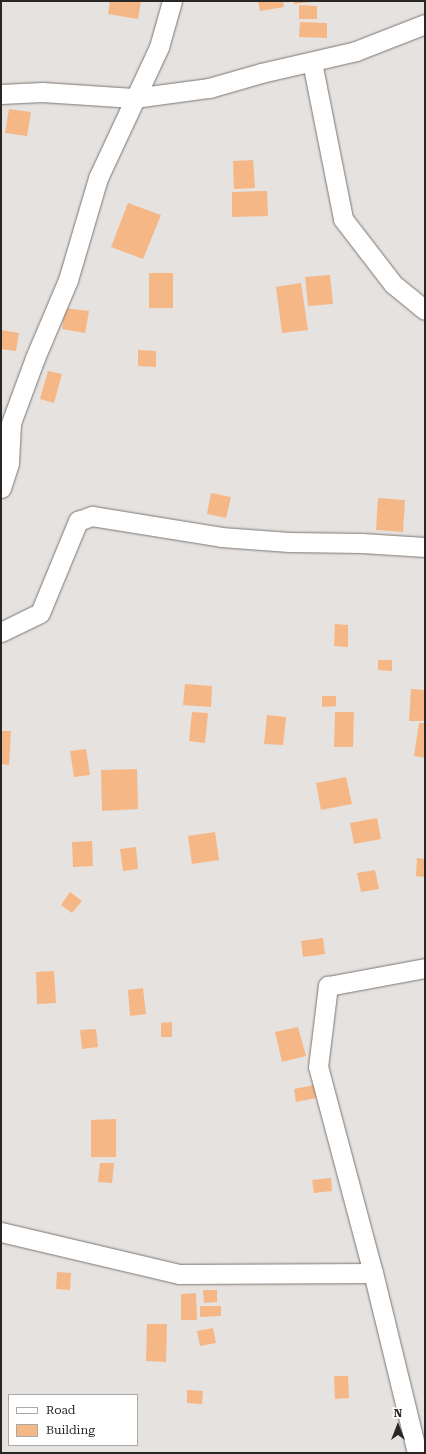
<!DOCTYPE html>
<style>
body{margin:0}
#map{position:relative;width:426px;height:1454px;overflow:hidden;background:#e6e2df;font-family:"Roboto Serif",serif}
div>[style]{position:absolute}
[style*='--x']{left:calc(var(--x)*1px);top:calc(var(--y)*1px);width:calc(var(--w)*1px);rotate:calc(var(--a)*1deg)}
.building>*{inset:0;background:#f6b786}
.roads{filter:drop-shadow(0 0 1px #7a7674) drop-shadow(0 0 1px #7a7674)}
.street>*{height:19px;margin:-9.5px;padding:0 9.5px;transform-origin:9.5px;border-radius:9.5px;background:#fff}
span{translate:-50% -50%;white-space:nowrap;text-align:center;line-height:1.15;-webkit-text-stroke:3.5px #fff;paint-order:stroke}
.frame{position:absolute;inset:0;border:2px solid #282726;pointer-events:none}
.legend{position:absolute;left:8px;top:1394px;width:130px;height:52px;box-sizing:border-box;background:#fff;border:1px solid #a9a9a8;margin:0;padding:5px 7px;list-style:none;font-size:12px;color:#282726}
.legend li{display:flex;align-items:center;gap:8px;height:20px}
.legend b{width:20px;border:1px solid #a9a9a8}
.north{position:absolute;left:378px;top:1406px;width:40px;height:40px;-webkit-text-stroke:3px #fff;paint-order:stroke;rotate:0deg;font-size:11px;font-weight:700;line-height:16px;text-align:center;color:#282726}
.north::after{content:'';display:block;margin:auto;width:14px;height:18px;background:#282726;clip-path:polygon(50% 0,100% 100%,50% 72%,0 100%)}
</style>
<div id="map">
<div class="building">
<div style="clip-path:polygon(110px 1px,141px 1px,138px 19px,108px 14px)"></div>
<div style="clip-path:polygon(258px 1px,283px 1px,284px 7px,260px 11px)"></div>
<div style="clip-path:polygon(294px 1px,311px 1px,311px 2px,294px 4px)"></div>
<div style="clip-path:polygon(299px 5px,317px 6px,317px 19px,299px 19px)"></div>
<div style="clip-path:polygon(300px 22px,327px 23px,327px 38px,299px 37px)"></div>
<div style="clip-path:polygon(9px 109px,31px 112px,27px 136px,5px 133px)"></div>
<div style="clip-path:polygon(253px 160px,255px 188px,234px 189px,233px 161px)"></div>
<div style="clip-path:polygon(267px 191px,268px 216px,232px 217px,232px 192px)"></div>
<div style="clip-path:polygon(128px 203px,161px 215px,143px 259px,111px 247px)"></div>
<div style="clip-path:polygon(149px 273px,173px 273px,173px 308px,149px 308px)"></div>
<div style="clip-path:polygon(330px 275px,333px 304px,308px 306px,305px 277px)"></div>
<div style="clip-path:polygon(301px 283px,308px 330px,282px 333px,276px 287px)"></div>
<div style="clip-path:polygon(65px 308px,89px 311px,85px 333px,62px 329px)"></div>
<div style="clip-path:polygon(1px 330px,19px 333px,16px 351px,1px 349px)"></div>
<div style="clip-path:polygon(138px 350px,156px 351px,156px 367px,138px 366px)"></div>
<div style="clip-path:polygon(48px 371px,62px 374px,54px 403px,40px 399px)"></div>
<div style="clip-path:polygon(211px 493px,231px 497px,226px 518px,207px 514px)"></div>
<div style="clip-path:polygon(378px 498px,405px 500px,403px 532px,376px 530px)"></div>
<div style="clip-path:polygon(335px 624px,348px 625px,348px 647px,334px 646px)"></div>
<div style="clip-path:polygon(378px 660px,392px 660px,392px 671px,378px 670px)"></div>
<div style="clip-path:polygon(185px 684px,212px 686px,211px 707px,183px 705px)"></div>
<div style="clip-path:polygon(411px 689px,425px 690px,425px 721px,409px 721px)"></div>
<div style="clip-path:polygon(322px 696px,336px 696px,336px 706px,322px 707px)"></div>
<div style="clip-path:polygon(192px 712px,208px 713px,205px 743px,189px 741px)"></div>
<div style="clip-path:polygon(335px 712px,354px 712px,353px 747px,334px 747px)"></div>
<div style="clip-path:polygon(267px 715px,286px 717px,283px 745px,264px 744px)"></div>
<div style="clip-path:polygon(419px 723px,425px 723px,425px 758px,414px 756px)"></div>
<div style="clip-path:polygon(1px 731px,11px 731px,9px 765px,1px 764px)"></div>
<div style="clip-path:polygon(86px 749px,90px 775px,74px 777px,70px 751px)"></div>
<div style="clip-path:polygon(137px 769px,138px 809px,102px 811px,101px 770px)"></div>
<div style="clip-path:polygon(346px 777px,352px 804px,321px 810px,316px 783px)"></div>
<div style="clip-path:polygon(377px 818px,381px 839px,354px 844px,350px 823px)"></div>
<div style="clip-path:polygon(215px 832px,219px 860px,192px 864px,188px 836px)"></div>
<div style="clip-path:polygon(92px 841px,93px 866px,73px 867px,72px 842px)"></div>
<div style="clip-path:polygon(136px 847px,138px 869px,123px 871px,120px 849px)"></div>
<div style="clip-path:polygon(417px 858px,425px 859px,425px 877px,416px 876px)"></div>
<div style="clip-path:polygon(375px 870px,379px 889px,361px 892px,357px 873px)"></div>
<div style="clip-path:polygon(70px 892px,82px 901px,72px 913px,61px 905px)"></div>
<div style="clip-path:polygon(323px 938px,325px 954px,303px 957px,301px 941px)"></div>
<div style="clip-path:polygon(54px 971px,56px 1003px,37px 1004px,36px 972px)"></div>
<div style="clip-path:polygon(143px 988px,146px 1014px,130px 1016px,128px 990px)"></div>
<div style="clip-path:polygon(172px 1022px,172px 1037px,161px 1037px,161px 1023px)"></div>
<div style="clip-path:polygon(298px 1027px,306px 1056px,282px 1062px,275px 1032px)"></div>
<div style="clip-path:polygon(96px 1029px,98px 1047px,82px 1049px,80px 1030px)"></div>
<div style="clip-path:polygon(314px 1085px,316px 1098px,296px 1102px,294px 1089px)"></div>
<div style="clip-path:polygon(116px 1119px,116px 1157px,91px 1157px,91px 1120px)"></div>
<div style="clip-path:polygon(100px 1163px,114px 1163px,112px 1183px,98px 1182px)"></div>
<div style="clip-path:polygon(331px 1178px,332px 1191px,314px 1193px,312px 1180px)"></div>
<div style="clip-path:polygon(57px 1272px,71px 1273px,70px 1290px,56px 1289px)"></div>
<div style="clip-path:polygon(203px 1290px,217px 1290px,217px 1302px,204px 1303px)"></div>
<div style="clip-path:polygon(196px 1293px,197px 1320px,181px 1320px,181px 1294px)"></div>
<div style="clip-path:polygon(200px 1306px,221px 1306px,221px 1316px,200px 1317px)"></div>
<div style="clip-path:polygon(147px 1324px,167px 1324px,166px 1362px,146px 1361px)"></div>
<div style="clip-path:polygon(213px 1328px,216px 1343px,200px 1346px,197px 1331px)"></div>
<div style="clip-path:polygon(334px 1376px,348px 1376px,349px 1398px,335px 1399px)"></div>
<div style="clip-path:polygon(187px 1390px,203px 1391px,202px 1404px,187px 1403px)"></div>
</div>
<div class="roads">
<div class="street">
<div style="--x:312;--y:62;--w:160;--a:78.8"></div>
<div style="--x:343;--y:219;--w:82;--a:52.4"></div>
<div style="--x:393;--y:284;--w:41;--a:39.1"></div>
<div style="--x:1;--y:94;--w:41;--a:-2.8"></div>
<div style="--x:42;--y:92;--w:92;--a:3.7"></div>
<div style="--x:134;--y:98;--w:76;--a:-7.6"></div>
<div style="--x:209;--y:88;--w:54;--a:-16.1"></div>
<div style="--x:261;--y:73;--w:98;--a:-13"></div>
<div style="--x:356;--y:51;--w:74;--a:-21.4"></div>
<div style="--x:1;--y:488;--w:26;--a:-72"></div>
<div style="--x:9;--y:463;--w:40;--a:-87.1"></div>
<div style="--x:11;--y:423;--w:69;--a:-69.7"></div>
<div style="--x:35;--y:358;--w:85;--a:-67.1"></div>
<div style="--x:68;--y:280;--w:106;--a:-73.6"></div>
<div style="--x:98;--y:178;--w:145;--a:-65"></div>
<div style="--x:159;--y:47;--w:48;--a:-74.2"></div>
<div style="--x:1;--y:632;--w:43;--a:-26"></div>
<div style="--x:40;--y:613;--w:100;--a:-67.6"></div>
<div style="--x:78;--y:521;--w:15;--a:-20"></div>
<div style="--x:92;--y:516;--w:131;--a:9.2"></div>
<div style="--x:221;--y:537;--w:68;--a:4.2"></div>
<div style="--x:289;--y:542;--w:73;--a:0.8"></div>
<div style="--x:362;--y:543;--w:63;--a:3.6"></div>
<div style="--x:1;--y:1232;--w:183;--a:13.3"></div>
<div style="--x:179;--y:1274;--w:194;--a:-0.3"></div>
<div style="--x:417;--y:1453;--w:185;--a:-103.7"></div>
<div style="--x:373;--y:1273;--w:213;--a:-104.9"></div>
<div style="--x:318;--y:1067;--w:82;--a:-83"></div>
<div style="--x:328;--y:986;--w:99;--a:-10.5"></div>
</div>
</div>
<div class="frame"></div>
<ul class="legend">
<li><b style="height:5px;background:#fff"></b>Road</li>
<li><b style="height:11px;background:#f6b786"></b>Building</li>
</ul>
<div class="north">N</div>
</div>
